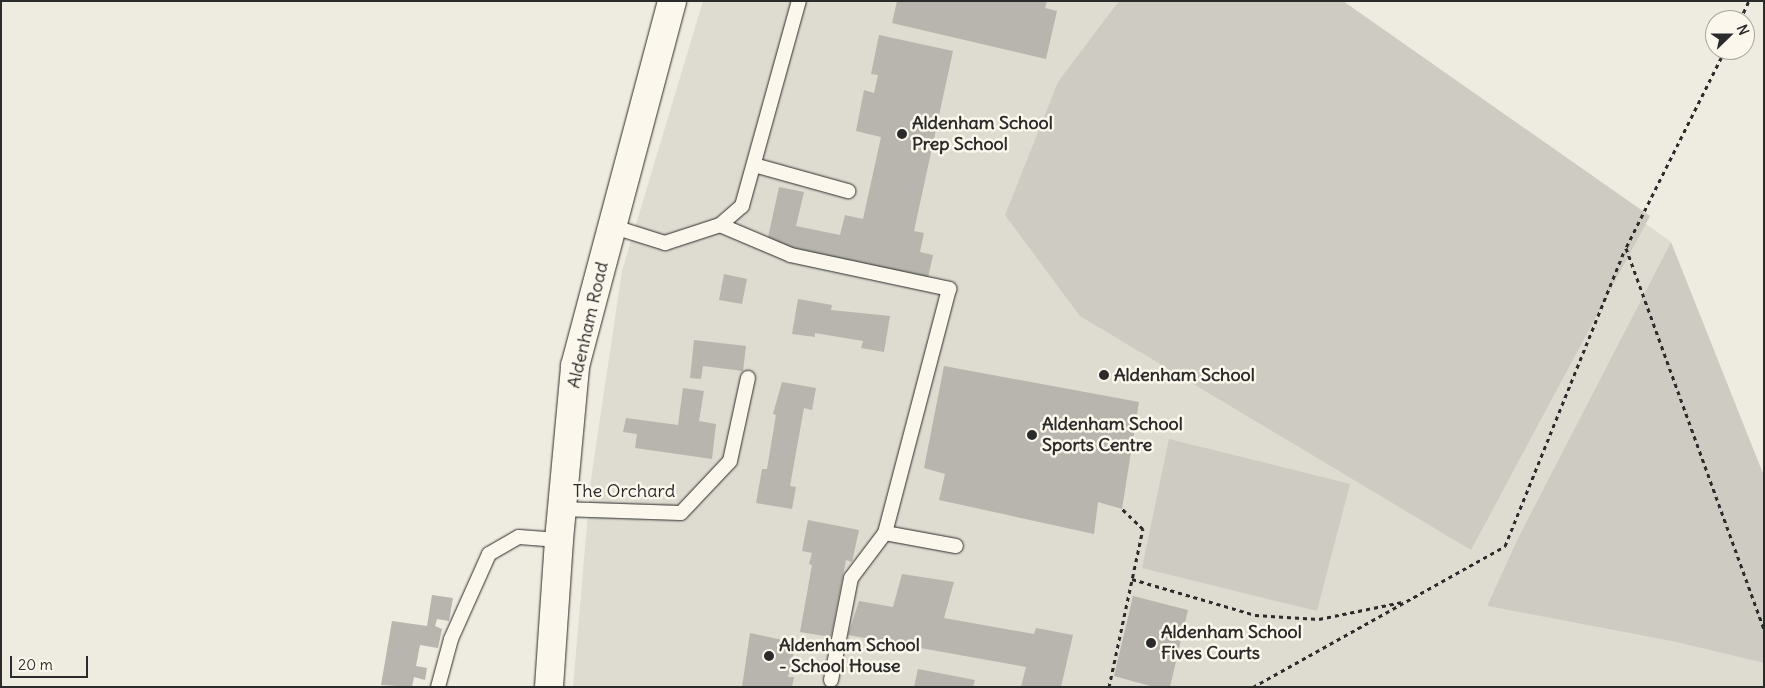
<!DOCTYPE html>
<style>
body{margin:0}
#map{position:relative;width:1765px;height:688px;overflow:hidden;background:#eeebe0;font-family:Delius,sans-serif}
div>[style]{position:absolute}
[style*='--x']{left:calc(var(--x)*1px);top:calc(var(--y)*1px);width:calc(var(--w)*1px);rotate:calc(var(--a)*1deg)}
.built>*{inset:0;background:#dedbd1}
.green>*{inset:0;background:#cecbc2}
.building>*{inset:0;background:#b8b5ae}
.path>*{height:3px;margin-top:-1.5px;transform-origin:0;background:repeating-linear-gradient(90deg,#2b2b2b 0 4px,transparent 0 8px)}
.roads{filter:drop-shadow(0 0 1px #2b2b2b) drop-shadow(0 0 1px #2b2b2b)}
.service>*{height:14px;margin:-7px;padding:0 7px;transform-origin:7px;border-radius:7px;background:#fbf7ec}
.tertiary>*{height:28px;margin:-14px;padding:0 14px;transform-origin:14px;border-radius:14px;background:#fbf7ec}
.dots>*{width:14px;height:14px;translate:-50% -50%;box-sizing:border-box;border:2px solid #fbf7ec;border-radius:50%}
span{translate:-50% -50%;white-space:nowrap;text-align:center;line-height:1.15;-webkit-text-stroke:5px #fbf7ec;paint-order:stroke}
.poi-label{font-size:18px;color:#2b2b2b;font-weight:700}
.left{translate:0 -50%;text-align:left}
.street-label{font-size:18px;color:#2b2b2b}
.frame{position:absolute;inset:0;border:2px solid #2b2b2b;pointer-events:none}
.north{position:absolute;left:1705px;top:10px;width:50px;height:50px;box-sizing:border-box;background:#fbf7ec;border:1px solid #a8a59f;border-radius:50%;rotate:68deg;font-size:14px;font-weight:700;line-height:20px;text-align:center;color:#2b2b2b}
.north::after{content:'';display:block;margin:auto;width:18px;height:22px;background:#2b2b2b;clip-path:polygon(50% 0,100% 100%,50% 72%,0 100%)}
.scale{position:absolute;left:10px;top:656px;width:78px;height:22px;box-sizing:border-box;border:2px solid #2b2b2b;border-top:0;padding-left:6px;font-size:15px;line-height:18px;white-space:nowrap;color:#2b2b2b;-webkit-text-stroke:4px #fbf7ec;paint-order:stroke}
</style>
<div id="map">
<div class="built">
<div style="clip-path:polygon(703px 1px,1337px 1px,1671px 242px,1518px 538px,1487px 606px,1676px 642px,1764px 663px,1764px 687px,573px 687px,591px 479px,622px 271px)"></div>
</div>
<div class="green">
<div style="clip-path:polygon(1119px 1px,1343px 1px,1650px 216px,1471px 550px,1080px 316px,1005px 215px,1058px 82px)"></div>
<div style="clip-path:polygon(1671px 242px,1764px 476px,1764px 663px,1676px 642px,1487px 606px,1518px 538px)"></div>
<div style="clip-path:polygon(1169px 439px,1350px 484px,1317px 611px,1142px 568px)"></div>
</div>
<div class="building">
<div style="clip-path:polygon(897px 1px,1047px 1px,1045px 8px,1057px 11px,1046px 59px,892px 23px)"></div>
<div style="clip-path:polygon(879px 35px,953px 51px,914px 231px,924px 233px,920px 252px,933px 255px,928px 278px,767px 242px,779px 187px,804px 192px,796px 226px,840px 235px,845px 215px,863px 219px,881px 137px,856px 131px,864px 90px,874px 93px,878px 75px,871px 74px)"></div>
<div style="clip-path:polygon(724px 274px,747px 279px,742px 304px,719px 300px)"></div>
<div style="clip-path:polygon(798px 299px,832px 305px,831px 310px,890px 316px,884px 352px,861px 348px,863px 341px,815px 333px,815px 337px,792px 334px)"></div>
<div style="clip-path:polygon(694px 340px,746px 346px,743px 371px,703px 366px,701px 379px,690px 378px)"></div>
<div style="clip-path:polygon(944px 366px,1139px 402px,1122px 509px,1098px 502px,1094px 534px,939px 500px,945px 474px,924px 468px)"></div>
<div style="clip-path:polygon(782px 382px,816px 388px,812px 410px,804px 408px,790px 486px,796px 487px,792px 509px,756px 503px,762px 469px,767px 469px,776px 415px,773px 414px)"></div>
<div style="clip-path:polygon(683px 388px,704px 391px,699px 421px,716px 424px,712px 459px,635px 448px,637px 434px,623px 432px,626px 418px,678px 425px)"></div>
<div style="clip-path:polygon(808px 520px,859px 530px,852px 562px,846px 560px,831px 637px,800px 632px,812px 565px,809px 564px,812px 553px,802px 551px)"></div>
<div style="clip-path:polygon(902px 574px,954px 582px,944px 618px,1034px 634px,1036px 628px,1073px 635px,1061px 687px,1021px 687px,1026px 667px,848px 635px,859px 601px,893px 607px)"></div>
<div style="clip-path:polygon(432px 595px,453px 598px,449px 621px,437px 619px,435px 626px,442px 629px,438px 648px,420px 645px,416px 666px,427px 668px,425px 680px,414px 677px,412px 687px,381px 685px,392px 621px,427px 626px)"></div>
<div style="clip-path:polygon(1133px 596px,1188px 610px,1170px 687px,1154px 687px,1114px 676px)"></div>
<div style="clip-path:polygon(750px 633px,796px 643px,788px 677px,794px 677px,792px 687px,742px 687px)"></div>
<div style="clip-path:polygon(918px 669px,975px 680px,973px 687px,914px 687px)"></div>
</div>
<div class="path">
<div style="--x:1740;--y:20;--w:21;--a:-65"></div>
<div style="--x:1725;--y:50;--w:221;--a:116.6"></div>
<div style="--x:1626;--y:248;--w:405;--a:70.1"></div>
<div style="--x:1132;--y:579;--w:128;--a:16.3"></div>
<div style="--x:1255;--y:615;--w:64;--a:3.6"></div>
<div style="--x:1319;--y:619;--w:85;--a:-11.6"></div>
<div style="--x:1109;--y:687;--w:162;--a:-77.9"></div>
<div style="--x:1143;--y:529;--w:29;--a:-136"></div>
<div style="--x:1253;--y:687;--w:289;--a:-29.2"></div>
<div style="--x:1505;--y:546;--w:320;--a:-68"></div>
</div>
<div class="roads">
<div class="service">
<div style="--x:754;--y:165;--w:98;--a:15.5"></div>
<div style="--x:720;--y:225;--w:77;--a:22.9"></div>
<div style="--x:791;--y:255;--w:162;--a:12.1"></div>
<div style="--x:949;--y:289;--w:252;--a:104.7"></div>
<div style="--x:885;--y:533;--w:56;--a:127.1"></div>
<div style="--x:851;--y:578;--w:104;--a:101.1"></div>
<div style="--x:611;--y:226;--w:57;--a:17.5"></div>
<div style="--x:665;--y:243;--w:58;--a:-18.1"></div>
<div style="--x:720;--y:225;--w:29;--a:-41"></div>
<div style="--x:742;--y:206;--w:213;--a:-74.5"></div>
<div style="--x:561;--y:509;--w:120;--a:1.9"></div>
<div style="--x:681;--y:513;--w:71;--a:-46.7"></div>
<div style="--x:730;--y:461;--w:85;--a:-77.8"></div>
<div style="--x:885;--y:533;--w:72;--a:10.4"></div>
<div style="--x:438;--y:687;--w:50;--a:-74.8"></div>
<div style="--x:451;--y:639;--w:93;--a:-65.9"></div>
<div style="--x:489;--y:554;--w:34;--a:-30"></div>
<div style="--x:519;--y:537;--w:40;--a:4.3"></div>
</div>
<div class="tertiary">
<div style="--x:549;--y:687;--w:147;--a:-86.1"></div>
<div style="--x:559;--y:540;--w:175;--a:-84.7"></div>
<div style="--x:575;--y:366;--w:378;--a:-75.1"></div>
</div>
</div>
<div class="dots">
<div style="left:902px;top:134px;background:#2b2b2b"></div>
<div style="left:1104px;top:375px;background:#2b2b2b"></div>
<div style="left:1032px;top:435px;background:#2b2b2b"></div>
<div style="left:1151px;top:643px;background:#2b2b2b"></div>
<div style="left:769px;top:656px;background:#2b2b2b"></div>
</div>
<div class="poi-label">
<span class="left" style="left:912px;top:134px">Aldenham School<br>Prep School</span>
<span class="left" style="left:1114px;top:375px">Aldenham School</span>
<span class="left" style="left:1042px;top:435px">Aldenham School<br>Sports Centre</span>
<span class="left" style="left:1161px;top:643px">Aldenham School<br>Fives Courts</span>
<span class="left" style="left:779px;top:656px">Aldenham School<br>- School House</span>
</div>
<div class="street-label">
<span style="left:588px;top:325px;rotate:-77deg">Aldenham Road</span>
<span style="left:624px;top:491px">The Orchard</span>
</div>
<div class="frame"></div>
<div class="north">N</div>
<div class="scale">20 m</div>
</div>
